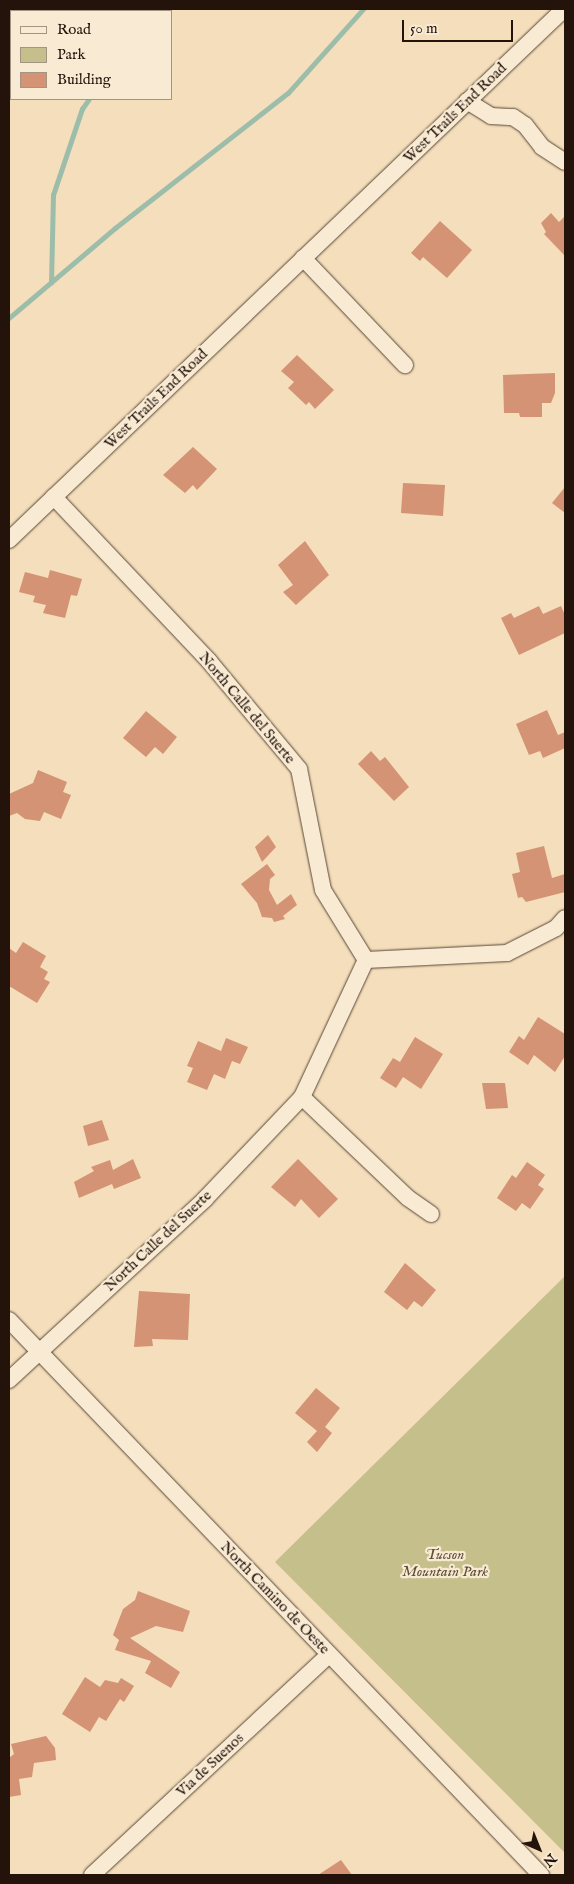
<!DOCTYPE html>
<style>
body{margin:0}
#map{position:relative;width:574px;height:1884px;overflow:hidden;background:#f4debb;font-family:"IM FELL English",serif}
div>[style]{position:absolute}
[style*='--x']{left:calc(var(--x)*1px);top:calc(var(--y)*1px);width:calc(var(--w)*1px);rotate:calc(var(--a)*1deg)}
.green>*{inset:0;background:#c4bf8b}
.stream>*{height:4.5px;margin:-2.25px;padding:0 2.25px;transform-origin:2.25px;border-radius:2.25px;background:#9dbdab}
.building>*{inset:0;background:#d49374}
.roads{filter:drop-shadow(0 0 1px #584637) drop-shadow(0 0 1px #584637)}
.minor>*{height:16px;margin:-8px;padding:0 8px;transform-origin:8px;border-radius:8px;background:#f8ead3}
span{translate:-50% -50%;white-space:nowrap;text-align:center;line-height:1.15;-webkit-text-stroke:4.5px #f8ead3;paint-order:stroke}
.street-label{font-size:15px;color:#24130b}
.park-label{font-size:15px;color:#5c4f38;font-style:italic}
.frame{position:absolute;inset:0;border:10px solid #24130b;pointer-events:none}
.legend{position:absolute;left:10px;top:10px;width:162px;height:90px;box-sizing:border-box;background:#f8ead3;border:1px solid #a39483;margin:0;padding:6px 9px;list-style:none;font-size:15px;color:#24130b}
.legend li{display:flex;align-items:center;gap:10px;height:25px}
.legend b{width:25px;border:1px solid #a39483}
.north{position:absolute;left:514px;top:1824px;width:50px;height:50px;-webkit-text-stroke:4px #f8ead3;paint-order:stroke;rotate:136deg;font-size:14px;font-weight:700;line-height:20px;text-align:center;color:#24130b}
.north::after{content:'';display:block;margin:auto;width:18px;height:22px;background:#24130b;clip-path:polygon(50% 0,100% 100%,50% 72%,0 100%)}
.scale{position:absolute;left:402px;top:20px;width:111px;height:22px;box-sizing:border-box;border:2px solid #24130b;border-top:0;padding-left:6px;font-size:15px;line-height:18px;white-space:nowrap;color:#24130b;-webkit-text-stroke:4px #f8ead3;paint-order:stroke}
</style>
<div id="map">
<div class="green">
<div style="clip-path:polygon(565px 1276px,565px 1853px,275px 1562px)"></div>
</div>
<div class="stream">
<div style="--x:149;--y:11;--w:3;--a:-45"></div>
<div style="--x:51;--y:283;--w:88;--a:-88.7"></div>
<div style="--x:53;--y:195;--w:91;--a:-71.4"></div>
<div style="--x:82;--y:109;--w:12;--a:-55"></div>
<div style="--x:9;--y:318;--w:139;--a:-40.3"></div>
<div style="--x:115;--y:228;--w:219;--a:-38"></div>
<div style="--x:288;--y:93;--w:113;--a:-48.2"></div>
</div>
<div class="building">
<div style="clip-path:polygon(551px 213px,559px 222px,565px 216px,565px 256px,544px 234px,546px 232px,541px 223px)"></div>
<div style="clip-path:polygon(440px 221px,472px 250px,447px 278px,423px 257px,420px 261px,411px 253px)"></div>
<div style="clip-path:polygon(297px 355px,334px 390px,315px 409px,309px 402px,306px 405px,288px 388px,294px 382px,281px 371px)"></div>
<div style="clip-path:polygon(555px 373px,555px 393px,551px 403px,542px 403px,542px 417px,520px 417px,519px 413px,504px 413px,503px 375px)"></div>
<div style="clip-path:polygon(193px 447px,217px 469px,197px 490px,193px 485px,185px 493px,163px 475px)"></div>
<div style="clip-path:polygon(403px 483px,445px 485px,443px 516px,401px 513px)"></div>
<div style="clip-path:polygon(565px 487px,565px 513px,552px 503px)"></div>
<div style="clip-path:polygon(305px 541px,329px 575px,296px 605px,283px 592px,293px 585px,278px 565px)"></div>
<div style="clip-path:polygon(50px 570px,82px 579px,77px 596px,71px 595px,65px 618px,43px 613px,46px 605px,33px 602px,35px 596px,19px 592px,25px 572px,48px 578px)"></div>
<div style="clip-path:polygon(539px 606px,543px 614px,561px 606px,565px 615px,565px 633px,519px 655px,501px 618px,511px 613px,514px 618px)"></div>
<div style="clip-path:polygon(547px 710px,558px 735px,565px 732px,565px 748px,543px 758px,540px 751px,529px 755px,516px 724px)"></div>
<div style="clip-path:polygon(146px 711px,177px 737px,163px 754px,155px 747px,146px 757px,123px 738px)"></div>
<div style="clip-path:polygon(371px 751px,380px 761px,385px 757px,409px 787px,394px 801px,358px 764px)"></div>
<div style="clip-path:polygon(38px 770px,67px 782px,63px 792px,71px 795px,61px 819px,44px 812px,40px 821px,25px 819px,17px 813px,9px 816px,9px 794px,33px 783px)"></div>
<div style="clip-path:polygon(268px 835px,276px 847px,262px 862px,255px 847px)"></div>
<div style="clip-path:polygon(544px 846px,552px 878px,565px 874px,565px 892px,526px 902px,522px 897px,518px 898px,512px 874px,520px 872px,516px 853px)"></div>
<div style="clip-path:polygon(267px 864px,275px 875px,270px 879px,269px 890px,277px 905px,291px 894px,297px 905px,283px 916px,285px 919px,274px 922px,272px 918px,262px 917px,257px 903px,241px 884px)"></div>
<div style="clip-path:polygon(23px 942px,46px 956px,40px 967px,48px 972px,44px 979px,50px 982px,37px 1003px,9px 986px,9px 948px,16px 953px)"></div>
<div style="clip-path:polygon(538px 1017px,565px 1034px,565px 1056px,555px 1072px,534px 1055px,528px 1065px,509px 1052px,519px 1036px,524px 1040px)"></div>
<div style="clip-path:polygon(415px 1037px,443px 1054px,421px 1089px,403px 1077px,396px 1088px,380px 1078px,393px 1058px,400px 1062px)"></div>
<div style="clip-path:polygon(226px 1038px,248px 1047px,240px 1064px,232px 1061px,225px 1079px,214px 1074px,207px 1090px,187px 1082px,193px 1068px,187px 1066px,198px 1041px,221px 1051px)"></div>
<div style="clip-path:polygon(482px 1083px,505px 1083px,508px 1108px,486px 1109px)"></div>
<div style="clip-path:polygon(102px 1120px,109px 1140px,88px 1146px,83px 1126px)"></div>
<div style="clip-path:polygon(133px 1159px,141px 1178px,114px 1189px,112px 1184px,79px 1198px,74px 1182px,94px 1171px,91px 1167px,110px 1160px,113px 1170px)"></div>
<div style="clip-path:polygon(298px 1159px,338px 1199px,319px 1218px,301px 1199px,295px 1207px,271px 1187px)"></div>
<div style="clip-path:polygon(527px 1162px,545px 1175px,538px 1185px,544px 1189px,530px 1209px,522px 1203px,516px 1211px,497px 1198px,512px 1175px,516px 1178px)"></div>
<div style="clip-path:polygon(405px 1263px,436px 1290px,422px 1307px,414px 1301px,407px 1310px,384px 1292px)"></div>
<div style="clip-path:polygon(139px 1291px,190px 1294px,188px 1340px,152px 1339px,153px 1346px,134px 1347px)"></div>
<div style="clip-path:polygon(316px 1388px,340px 1408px,325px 1427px,332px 1433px,317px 1452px,307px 1442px,317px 1431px,295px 1413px)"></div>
<div style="clip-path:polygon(138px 1591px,190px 1611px,183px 1632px,156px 1626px,130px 1638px,180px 1672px,171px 1688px,145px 1673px,151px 1661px,115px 1650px,119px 1640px,113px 1635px,123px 1609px,135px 1600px)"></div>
<div style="clip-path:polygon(85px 1677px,100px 1687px,105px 1680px,118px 1683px,121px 1678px,134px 1686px,124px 1702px,120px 1699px,106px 1721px,99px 1717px,90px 1732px,62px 1714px)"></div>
<div style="clip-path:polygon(46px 1736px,55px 1748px,56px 1760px,34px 1763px,32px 1777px,19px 1779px,21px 1795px,9px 1797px,9px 1758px,14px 1754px,11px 1744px)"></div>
<div style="clip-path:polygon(341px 1860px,352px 1875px,318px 1875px)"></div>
</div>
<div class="roads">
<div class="minor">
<div style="--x:467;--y:101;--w:28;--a:32"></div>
<div style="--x:491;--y:116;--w:22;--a:3"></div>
<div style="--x:513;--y:117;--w:14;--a:34"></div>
<div style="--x:525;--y:125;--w:28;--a:52"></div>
<div style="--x:542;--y:147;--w:27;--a:33"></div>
<div style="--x:303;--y:258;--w:148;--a:46.4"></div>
<div style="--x:9;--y:540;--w:768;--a:-43.73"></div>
<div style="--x:366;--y:960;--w:141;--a:-2.8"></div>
<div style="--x:507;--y:953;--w:55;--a:-27"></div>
<div style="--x:556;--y:928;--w:13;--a:-48"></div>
<div style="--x:302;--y:1097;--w:146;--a:43.6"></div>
<div style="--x:408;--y:1198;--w:28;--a:35"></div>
<div style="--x:9;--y:1320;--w:769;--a:46.21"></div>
<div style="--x:9;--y:1380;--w:267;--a:-42.7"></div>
<div style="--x:205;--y:1199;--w:141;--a:-46.4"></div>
<div style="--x:302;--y:1097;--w:151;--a:-65"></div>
<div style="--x:366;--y:960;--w:82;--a:-121.6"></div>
<div style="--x:323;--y:890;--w:123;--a:-101.2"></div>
<div style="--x:299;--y:769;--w:141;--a:-129.8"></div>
<div style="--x:209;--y:661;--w:226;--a:-133.4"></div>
<div style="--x:92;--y:1875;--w:323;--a:-42.9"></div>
</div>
</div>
<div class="street-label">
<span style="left:455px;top:113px;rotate:-44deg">West Trails End Road</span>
<span style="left:156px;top:399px;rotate:-44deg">West Trails End Road</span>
<span style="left:247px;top:708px;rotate:50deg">North Calle del Suerte</span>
<span style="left:158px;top:1241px;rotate:-43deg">North Calle del Suerte</span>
<span style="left:275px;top:1598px;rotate:46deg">North Camino de Oeste</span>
<span style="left:210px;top:1765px;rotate:-43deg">Via de Suenos</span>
</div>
<div class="park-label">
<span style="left:445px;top:1563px">Tucson<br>Mountain Park</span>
</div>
<div class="frame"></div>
<ul class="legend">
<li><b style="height:6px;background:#f8ead3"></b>Road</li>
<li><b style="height:14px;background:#c4bf8b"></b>Park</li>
<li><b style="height:14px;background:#d49374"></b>Building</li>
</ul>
<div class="north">N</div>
<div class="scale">50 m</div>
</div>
